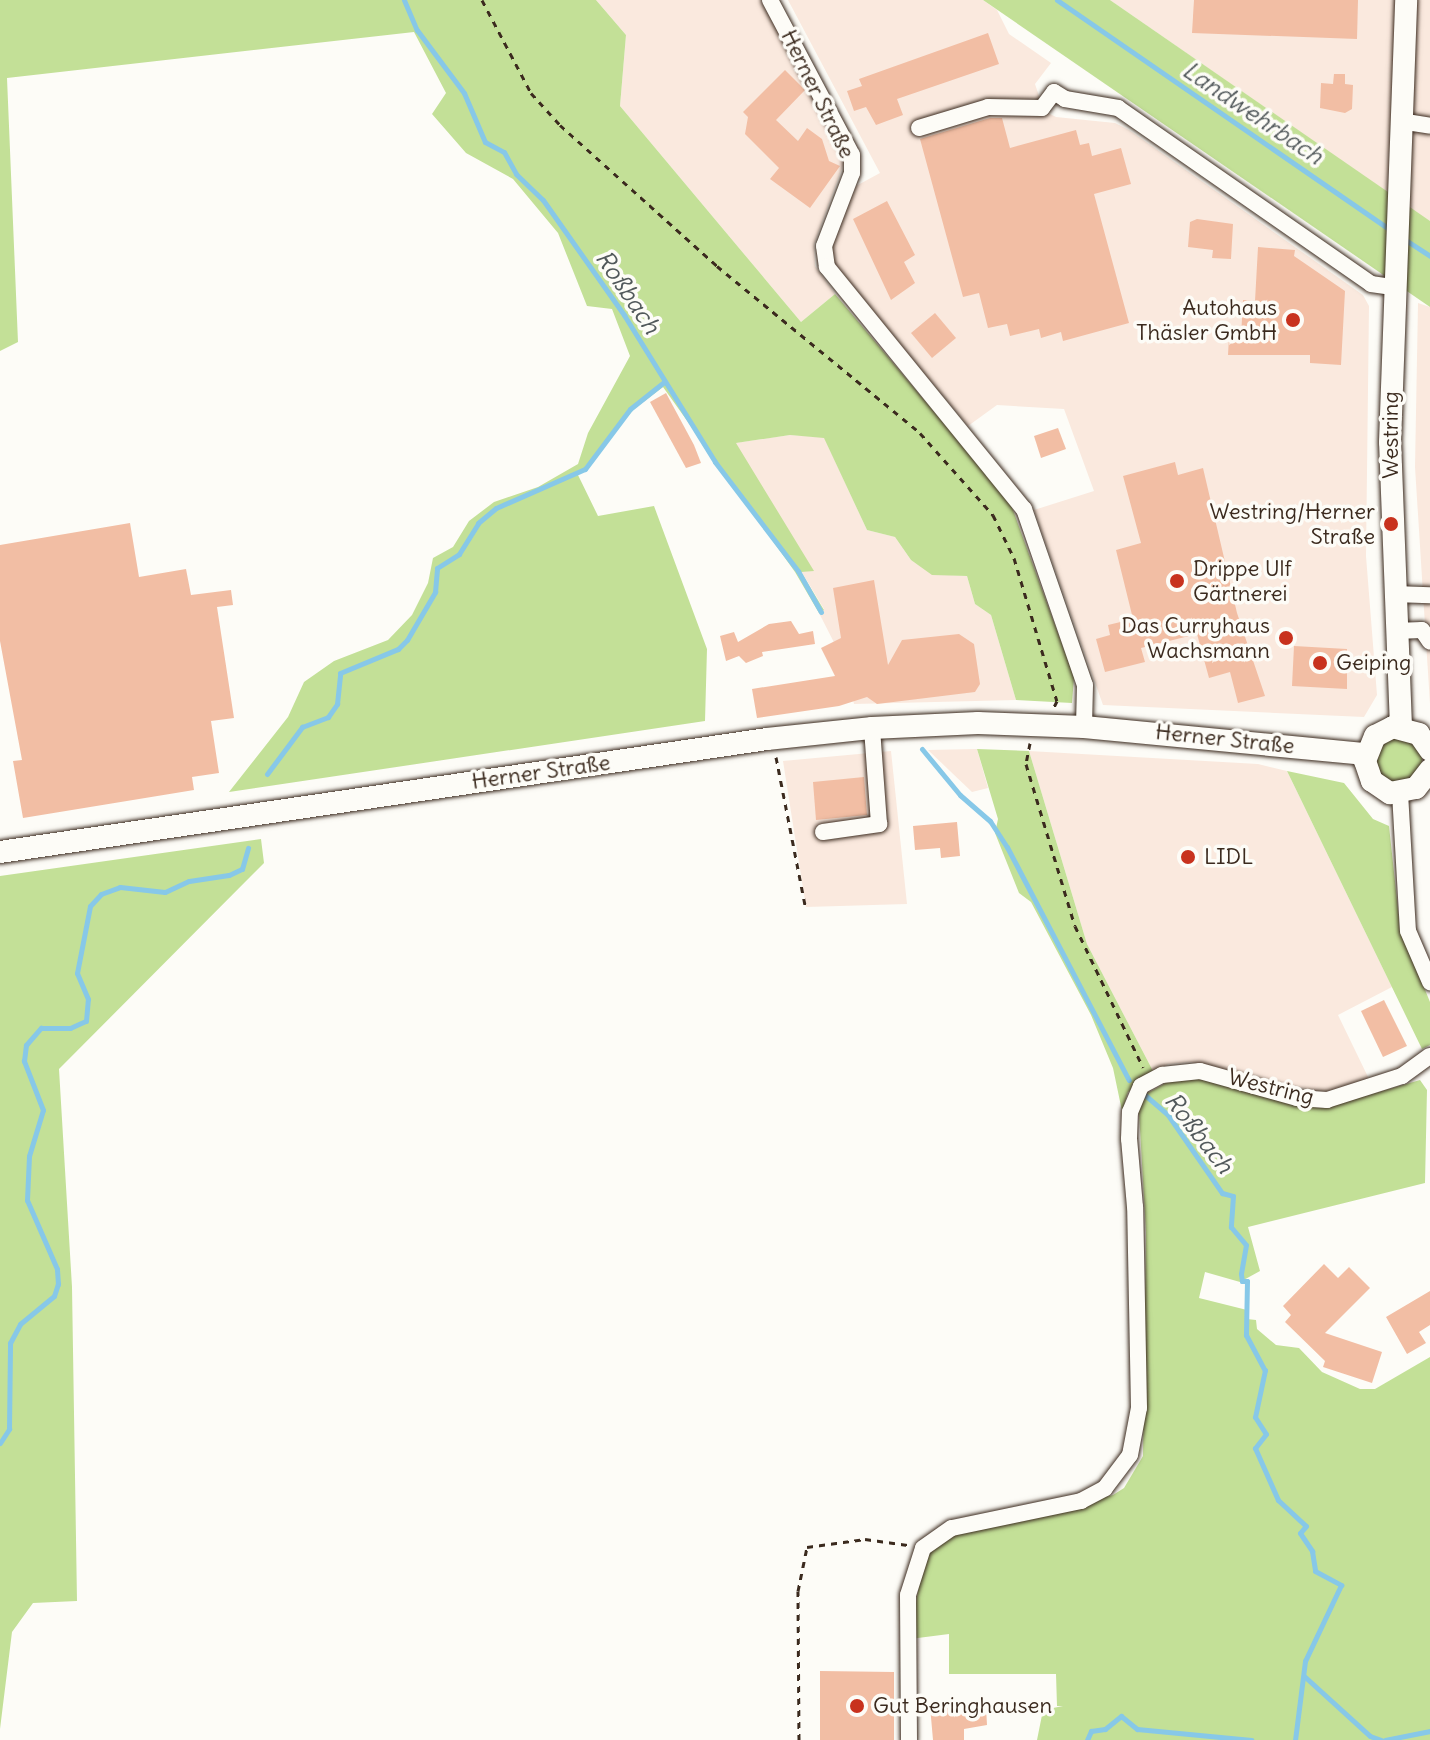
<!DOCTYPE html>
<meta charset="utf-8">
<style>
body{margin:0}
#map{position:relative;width:1430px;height:1740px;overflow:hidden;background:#fdfcf7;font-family:Delius,sans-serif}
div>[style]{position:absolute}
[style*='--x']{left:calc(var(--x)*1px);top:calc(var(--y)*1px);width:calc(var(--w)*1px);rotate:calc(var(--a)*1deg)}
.built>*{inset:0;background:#fae9de}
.green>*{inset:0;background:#c3e097}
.round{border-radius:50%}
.stream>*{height:5px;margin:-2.5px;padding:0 2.5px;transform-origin:2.5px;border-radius:2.5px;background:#87c8e8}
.building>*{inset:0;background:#f2bea4}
.path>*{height:3px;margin-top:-1.5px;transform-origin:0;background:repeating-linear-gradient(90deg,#3b2a1e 0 6px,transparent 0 12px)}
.roads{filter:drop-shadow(0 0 2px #3b2a1e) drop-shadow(0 0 2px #3b2a1e)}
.minor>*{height:16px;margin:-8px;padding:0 8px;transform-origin:8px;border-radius:8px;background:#fdfcf7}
.major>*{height:22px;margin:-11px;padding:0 11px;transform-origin:11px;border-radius:11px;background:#fdfcf7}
.dots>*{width:22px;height:22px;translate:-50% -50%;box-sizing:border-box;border:4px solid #fdfcf7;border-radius:50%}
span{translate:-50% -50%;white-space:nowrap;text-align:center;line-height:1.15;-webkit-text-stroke:7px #fdfcf7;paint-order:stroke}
.street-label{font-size:22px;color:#3b2a1e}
.poi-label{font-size:22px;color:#3b2a1e}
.right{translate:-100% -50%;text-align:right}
.left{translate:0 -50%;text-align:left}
.water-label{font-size:24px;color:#52595b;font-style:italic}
</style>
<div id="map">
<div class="built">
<div style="clip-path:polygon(596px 0,761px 0,845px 160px,814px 244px,815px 266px,835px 294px,801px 322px,620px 106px,626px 35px)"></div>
<div style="clip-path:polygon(788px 0,983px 0,997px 10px,1009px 34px,1051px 63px,1035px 84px,1044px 111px,1056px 117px,1115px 123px,1129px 130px,1363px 295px,1369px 306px,1366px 556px,1377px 695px,1364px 717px,1103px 705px,1034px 510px,1094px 491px,1064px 409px,997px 405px,968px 426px,834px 266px,831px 248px,856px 186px,880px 173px)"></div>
<div style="clip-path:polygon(1110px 0,1430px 0,1430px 221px,1421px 216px)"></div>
<div style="clip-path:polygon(1418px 303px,1430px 307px,1430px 704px,1415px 467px)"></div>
<div style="clip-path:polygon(790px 435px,824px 437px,867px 530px,895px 537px,911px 560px,932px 574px,967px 576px,975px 604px,991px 615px,1016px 700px,854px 704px,846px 666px,819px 613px,824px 609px,801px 571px,813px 571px,735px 443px)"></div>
<div style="clip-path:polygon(977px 749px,988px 788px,972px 792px,928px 750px)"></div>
<div style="clip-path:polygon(891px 751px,907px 904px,806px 907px,783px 761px)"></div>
<div style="clip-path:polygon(1029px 751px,1258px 764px,1287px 771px,1392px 987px,1338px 1015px,1369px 1079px,1323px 1093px,1191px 1062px,1168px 1064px,1154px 1073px,1087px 944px)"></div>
</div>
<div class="green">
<div style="clip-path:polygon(0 0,596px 0,626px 35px,620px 106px,801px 322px,835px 294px,1010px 502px,1074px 677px,1072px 703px,1016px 700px,991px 615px,975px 604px,967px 576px,932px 575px,911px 560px,895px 537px,867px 530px,824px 438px,790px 435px,736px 443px,814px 571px,801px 572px,824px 610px,819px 613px,795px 572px,663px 387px,634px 409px,578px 475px,598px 516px,654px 506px,707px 649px,705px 721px,229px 792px,288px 717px,304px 682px,334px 661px,388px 640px,412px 615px,428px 583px,433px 558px,453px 547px,469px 521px,494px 502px,538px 487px,578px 464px,588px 433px,630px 356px,612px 309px,587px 306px,558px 233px,513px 179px,466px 153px,432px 114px,446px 93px,414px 32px,7px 78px,18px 342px,0 351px)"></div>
<div style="clip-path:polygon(983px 0,1110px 0,1430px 221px,1430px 307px)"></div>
<div class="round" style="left:1376px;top:737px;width:46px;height:46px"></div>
<div style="clip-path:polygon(977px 749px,1029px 751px,1087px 944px,1154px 1073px,1128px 1092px,1122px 1111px,1113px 1068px,1091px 1015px,1031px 902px,1019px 893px,995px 833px,998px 819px)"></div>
<div style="clip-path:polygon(1287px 771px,1344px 783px,1373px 819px,1389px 826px,1400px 928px,1430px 1002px,1430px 1045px,1422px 1049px)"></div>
<div style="clip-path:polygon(261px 839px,264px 863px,59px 1069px,72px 1287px,77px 1601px,33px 1603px,12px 1632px,0 1729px,0 876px)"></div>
<div style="clip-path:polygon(1190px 1077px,1324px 1108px,1420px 1080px,1427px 1090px,1425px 1183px,1248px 1227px,1260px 1271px,1240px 1282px,1205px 1272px,1199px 1298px,1247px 1310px,1247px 1319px,1256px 1320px,1257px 1329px,1276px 1345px,1299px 1348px,1322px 1372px,1360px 1389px,1375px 1389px,1430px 1357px,1430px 1740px,1037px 1740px,1043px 1710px,1063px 1706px,1057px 1706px,1056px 1674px,949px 1674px,949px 1634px,910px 1639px,924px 1556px,946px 1537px,1113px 1495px,1124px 1488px,1143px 1456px,1146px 1233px,1139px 1112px,1144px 1095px,1173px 1079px)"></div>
</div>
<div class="stream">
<div style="--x:404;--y:0;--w:33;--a:67"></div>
<div style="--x:417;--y:30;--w:79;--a:53.3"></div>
<div style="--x:464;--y:93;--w:53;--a:66.8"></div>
<div style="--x:485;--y:142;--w:21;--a:28"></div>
<div style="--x:504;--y:152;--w:25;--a:61"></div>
<div style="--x:516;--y:174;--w:37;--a:44"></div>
<div style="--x:543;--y:200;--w:141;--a:54.8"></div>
<div style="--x:624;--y:315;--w:173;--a:58.2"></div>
<div style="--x:715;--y:462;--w:137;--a:52.7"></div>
<div style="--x:798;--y:571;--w:47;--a:60.7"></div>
<div style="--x:1057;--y:0;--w:407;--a:34.6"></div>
<div style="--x:1404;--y:239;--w:31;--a:33"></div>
<div style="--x:922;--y:749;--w:60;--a:50.4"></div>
<div style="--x:960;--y:795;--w:40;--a:41"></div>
<div style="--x:990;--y:821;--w:31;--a:57"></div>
<div style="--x:1007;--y:847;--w:263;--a:62.4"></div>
<div style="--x:267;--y:774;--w:59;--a:-53.3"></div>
<div style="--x:302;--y:727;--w:28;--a:-21"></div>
<div style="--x:328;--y:717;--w:16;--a:-55"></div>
<div style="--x:337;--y:704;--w:31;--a:-84"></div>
<div style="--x:340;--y:673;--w:63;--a:-22.5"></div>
<div style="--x:398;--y:649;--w:13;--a:-45"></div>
<div style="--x:407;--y:640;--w:56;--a:-59.7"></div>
<div style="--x:435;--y:592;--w:24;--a:-85"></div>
<div style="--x:437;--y:568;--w:26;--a:-32"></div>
<div style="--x:459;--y:554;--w:36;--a:-58"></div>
<div style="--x:478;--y:523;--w:23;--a:-40"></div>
<div style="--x:496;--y:508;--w:97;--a:-23.7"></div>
<div style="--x:585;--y:469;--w:75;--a:-53.1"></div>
<div style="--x:630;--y:409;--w:43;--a:-38.5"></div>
<div style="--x:1145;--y:1095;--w:30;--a:41"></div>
<div style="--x:1168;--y:1115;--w:95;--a:55.3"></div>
<div style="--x:1222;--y:1193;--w:11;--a:15"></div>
<div style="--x:1233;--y:1196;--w:31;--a:94"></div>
<div style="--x:1231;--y:1227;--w:23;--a:50"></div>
<div style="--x:1246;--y:1245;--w:29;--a:100"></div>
<div style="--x:1241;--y:1274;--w:7;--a:82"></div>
<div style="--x:1242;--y:1281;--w:5;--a:0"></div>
<div style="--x:1247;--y:1281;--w:54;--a:91.1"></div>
<div style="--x:1246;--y:1335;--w:40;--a:62"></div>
<div style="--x:1265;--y:1370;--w:48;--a:102"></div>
<div style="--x:1255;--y:1417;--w:20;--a:57"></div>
<div style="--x:1266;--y:1434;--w:18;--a:128"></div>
<div style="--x:1255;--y:1448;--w:57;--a:66.1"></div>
<div style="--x:1278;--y:1500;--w:38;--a:43"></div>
<div style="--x:1306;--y:1526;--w:9;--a:131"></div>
<div style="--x:1300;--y:1533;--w:22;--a:56"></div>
<div style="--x:1312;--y:1551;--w:20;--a:81"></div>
<div style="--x:1315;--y:1571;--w:30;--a:28"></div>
<div style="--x:1341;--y:1585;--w:84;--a:115.3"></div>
<div style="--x:1305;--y:1661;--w:80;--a:97.2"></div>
<div style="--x:0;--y:1443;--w:17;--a:-57"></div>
<div style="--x:9;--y:1429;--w:86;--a:-89.3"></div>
<div style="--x:10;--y:1343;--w:21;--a:-62"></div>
<div style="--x:20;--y:1324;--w:44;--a:-39.5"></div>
<div style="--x:54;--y:1296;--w:13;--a:-72"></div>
<div style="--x:58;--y:1284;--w:15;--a:-94"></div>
<div style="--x:57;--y:1269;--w:75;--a:-113.5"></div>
<div style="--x:27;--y:1200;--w:44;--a:-87.4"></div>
<div style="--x:29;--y:1156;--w:48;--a:-73.1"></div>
<div style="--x:43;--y:1110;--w:53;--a:-111.2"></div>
<div style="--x:24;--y:1061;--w:16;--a:-83"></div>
<div style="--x:26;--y:1045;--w:23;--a:-49"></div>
<div style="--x:41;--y:1028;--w:29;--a:0"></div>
<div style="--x:70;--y:1028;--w:17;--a:-24"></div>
<div style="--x:86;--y:1021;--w:22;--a:-85"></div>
<div style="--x:88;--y:999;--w:28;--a:-113"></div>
<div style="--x:77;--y:973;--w:68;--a:-79"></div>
<div style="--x:90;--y:906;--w:16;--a:-47"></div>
<div style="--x:101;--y:894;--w:20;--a:-20"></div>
<div style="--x:120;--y:887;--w:45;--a:6.3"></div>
<div style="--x:165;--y:892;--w:26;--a:-25"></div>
<div style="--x:189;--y:881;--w:40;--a:-8.5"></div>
<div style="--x:229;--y:875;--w:14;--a:-25"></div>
<div style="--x:242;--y:869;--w:22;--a:-74"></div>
<div style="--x:1304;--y:1676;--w:89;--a:42.3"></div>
<div style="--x:1370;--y:1736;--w:12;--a:20"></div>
<div style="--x:1087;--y:1740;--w:10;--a:-66"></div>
<div style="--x:1091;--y:1731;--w:14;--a:-8"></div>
<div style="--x:1105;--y:1729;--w:21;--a:-39"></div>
<div style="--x:1121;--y:1716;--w:21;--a:39"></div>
<div style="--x:1137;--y:1729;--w:115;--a:5.5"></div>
<div style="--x:1385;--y:1740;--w:46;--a:-11.3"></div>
</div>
<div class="building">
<div style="clip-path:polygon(1194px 0,1358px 0,1357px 39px,1192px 33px)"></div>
<div style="clip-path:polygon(988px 33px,999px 64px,897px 99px,903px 115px,876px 125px,866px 107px,854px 111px,847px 91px,862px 86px,859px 79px)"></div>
<div style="clip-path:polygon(785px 70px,805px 90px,776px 120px,798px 141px,807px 128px,822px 139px,829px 161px,840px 166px,810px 208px,770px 179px,779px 168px,745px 134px,748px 117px,743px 112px)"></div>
<div style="clip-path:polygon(1334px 74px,1345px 74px,1345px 84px,1353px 85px,1352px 109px,1345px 113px,1320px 108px,1321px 83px,1333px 84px)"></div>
<div style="clip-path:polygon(990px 118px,1002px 118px,1010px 148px,1076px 130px,1080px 145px,1089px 143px,1092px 156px,1121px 148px,1131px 184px,1094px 194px,1129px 323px,1063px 341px,1061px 332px,1041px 338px,1039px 329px,1010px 336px,1007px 324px,988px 328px,979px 293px,963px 297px,920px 139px)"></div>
<div style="clip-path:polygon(887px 201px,915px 255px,904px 262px,915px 283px,891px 300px,853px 219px)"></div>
<div style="clip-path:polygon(1197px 219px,1233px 224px,1231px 259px,1212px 258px,1213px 250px,1188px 247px,1190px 222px)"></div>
<div style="clip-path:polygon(1258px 247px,1295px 250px,1294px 256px,1345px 291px,1341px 365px,1310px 363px,1310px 355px,1228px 355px,1229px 337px,1241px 337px,1243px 300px,1255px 301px)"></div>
<div style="clip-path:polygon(935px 313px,956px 338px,932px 358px,911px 333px)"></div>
<div style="clip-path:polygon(666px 393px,694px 445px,701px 463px,686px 468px,650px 402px)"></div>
<div style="clip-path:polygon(1058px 428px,1066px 449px,1041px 458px,1034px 436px)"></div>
<div style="clip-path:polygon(1175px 462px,1178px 475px,1203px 468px,1237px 613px,1265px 696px,1238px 703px,1230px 672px,1209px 678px,1197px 634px,1141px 648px,1145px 662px,1105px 672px,1096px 639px,1110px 635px,1108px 625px,1133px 619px,1116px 550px,1141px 543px,1123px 476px)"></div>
<div style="clip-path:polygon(130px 523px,139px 577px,186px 569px,191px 595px,231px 590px,233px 605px,217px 607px,234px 718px,211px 721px,219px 773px,192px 777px,194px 790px,23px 818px,13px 761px,22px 760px,0 641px,0 545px)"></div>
<div style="clip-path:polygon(874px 580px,888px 665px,902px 640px,959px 634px,974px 644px,980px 684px,975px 692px,877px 704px,867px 697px,839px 706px,757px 718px,752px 689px,835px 676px,821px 648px,841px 638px,833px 588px)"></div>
<div style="clip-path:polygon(791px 621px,799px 634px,813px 631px,815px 644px,762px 652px,763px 656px,746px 663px,739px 656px,726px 661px,720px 636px,734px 632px,738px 642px,769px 624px)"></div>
<div style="clip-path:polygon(1294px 646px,1347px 649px,1347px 689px,1292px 686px)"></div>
<div style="clip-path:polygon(864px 777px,867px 815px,816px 820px,813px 782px)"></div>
<div style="clip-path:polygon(957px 822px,960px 856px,941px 858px,940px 848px,915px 850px,913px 826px)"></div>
<div style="clip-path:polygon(1384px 1000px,1407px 1046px,1383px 1057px,1361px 1011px)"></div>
<div style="clip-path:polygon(1324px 1264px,1338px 1278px,1349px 1267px,1370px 1288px,1325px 1333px,1382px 1352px,1372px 1383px,1323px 1367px,1325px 1361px,1285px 1322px,1291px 1315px,1283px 1306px)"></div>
<div style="clip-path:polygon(1430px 1291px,1430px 1325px,1419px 1332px,1426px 1343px,1407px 1354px,1386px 1317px)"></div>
<div style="clip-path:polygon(820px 1671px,894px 1672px,894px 1740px,820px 1740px)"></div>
<div style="clip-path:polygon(930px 1706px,986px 1707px,987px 1725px,964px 1729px,964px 1740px,933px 1740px)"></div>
</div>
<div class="path">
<div style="--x:482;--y:0;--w:105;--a:62.2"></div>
<div style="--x:531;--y:93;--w:43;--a:47.8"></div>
<div style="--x:560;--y:125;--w:211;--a:41.9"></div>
<div style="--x:717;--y:266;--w:263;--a:39.4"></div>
<div style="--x:920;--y:433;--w:110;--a:48.3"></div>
<div style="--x:993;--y:515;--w:48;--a:64"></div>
<div style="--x:1014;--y:558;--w:149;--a:73.3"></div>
<div style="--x:1057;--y:701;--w:7;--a:117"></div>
<div style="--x:1030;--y:743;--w:21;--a:101"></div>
<div style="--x:1026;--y:764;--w:169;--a:73.2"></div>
<div style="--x:1075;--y:926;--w:157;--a:64.3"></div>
<div style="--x:776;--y:757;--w:151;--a:78.9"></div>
<div style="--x:799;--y:1740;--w:149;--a:-90.4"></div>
<div style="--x:798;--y:1591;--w:45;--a:-78.4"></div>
<div style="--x:807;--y:1547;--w:59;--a:-7.9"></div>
<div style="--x:865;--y:1539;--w:43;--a:7.9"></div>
</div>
<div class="roads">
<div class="minor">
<div style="--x:770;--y:0;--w:175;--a:62.1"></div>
<div style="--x:852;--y:155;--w:18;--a:90"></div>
<div style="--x:852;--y:173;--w:78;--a:111"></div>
<div style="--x:824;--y:246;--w:21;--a:82"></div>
<div style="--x:827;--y:267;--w:312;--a:50.9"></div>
<div style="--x:1024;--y:509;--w:186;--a:70.9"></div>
<div style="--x:1085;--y:685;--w:42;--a:91.4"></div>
<div style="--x:1400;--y:121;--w:30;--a:9"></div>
<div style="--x:919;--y:128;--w:72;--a:-16.9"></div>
<div style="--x:988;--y:107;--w:54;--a:1.1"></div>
<div style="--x:1042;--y:108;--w:20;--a:-53"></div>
<div style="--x:1054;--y:92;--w:13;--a:32"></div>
<div style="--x:1065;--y:99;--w:54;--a:9.6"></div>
<div style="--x:1118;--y:108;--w:308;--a:34.8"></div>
<div style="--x:1371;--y:284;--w:22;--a:8"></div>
<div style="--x:1394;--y:594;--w:36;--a:2"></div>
<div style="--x:1395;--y:631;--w:27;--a:-2"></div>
<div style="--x:1422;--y:630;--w:14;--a:56"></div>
<div style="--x:1400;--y:793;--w:138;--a:86.7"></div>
<div style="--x:1408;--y:931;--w:56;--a:66.7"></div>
<div style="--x:823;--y:832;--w:57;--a:-8.1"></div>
<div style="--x:879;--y:824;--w:96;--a:-94.2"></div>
<div style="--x:909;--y:1740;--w:145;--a:-90.4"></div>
<div style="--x:908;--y:1595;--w:49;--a:-72.3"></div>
<div style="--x:923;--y:1548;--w:35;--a:-35"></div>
<div style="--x:952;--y:1528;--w:132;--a:-11.8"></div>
<div style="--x:1081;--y:1501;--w:27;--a:-28"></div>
<div style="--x:1105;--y:1488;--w:41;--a:-52.9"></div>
<div style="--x:1130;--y:1455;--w:48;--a:-79.2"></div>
<div style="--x:1139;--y:1408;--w:201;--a:-91.1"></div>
<div style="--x:1135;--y:1207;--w:68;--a:-95"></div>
<div style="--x:1129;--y:1139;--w:27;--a:-88"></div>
<div style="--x:1130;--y:1112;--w:28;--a:-67"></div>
<div style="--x:1141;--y:1086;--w:24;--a:-28"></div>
<div style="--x:1162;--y:1075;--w:38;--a:-6"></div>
<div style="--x:1200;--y:1071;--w:101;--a:15.6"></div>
<div style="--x:1297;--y:1098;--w:30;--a:4"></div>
<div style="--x:1327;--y:1100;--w:79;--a:-17.7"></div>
<div style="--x:1402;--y:1076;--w:34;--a:-36"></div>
</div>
<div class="major">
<div style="--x:1401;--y:727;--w:285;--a:-92.2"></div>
<div style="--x:1390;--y:442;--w:442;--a:-87.9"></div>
<div style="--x:1430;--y:750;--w:19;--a:-125"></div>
<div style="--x:1419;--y:734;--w:27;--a:-165"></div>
<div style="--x:1393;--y:727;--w:20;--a:153"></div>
<div style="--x:1375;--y:736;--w:27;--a:112"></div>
<div style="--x:1365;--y:761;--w:21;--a:71"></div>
<div style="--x:1372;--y:781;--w:22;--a:34"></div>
<div style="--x:1390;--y:793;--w:26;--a:-11"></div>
<div style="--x:1416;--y:788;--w:23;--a:-52"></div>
<div style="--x:0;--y:852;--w:775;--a:-8.38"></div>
<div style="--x:767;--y:739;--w:106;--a:-6"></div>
<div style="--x:872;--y:728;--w:106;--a:-2.7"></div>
<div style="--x:978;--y:723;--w:106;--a:2.2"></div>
<div style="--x:1084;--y:727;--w:283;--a:5.5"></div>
</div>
</div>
<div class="dots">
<div style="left:1293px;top:320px;background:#c8321e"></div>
<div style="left:1391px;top:524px;background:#c8321e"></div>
<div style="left:1177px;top:581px;background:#c8321e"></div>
<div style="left:1286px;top:638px;background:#c8321e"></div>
<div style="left:1320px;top:663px;background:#c8321e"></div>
<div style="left:1188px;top:857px;background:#c8321e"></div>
<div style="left:857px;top:1706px;background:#c8321e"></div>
</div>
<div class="street-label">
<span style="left:818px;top:94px;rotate:64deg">Herner Straße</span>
<span style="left:1391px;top:435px;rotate:-90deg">Westring</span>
<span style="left:1225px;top:739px;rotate:6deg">Herner Straße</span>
<span style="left:541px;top:772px;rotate:-8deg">Herner Straße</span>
<span style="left:1271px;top:1087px;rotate:14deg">Westring</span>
</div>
<div class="poi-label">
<span class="right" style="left:1277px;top:320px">Autohaus<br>Thäsler GmbH</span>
<span class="right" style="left:1375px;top:524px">Westring/Herner<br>Straße</span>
<span class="left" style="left:1193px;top:581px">Drippe Ulf<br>Gärtnerei</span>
<span class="right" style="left:1270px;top:638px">Das Curryhaus<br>Wachsmann</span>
<span class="left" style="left:1336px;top:663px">Geiping</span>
<span class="left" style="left:1204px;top:857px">LIDL</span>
<span class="left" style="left:873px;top:1706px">Gut Beringhausen</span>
</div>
<div class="water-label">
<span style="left:1253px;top:113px;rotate:34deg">Landwehrbach</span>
<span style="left:628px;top:292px;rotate:56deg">Roßbach</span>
<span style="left:1199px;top:1133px;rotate:52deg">Roßbach</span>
</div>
</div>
